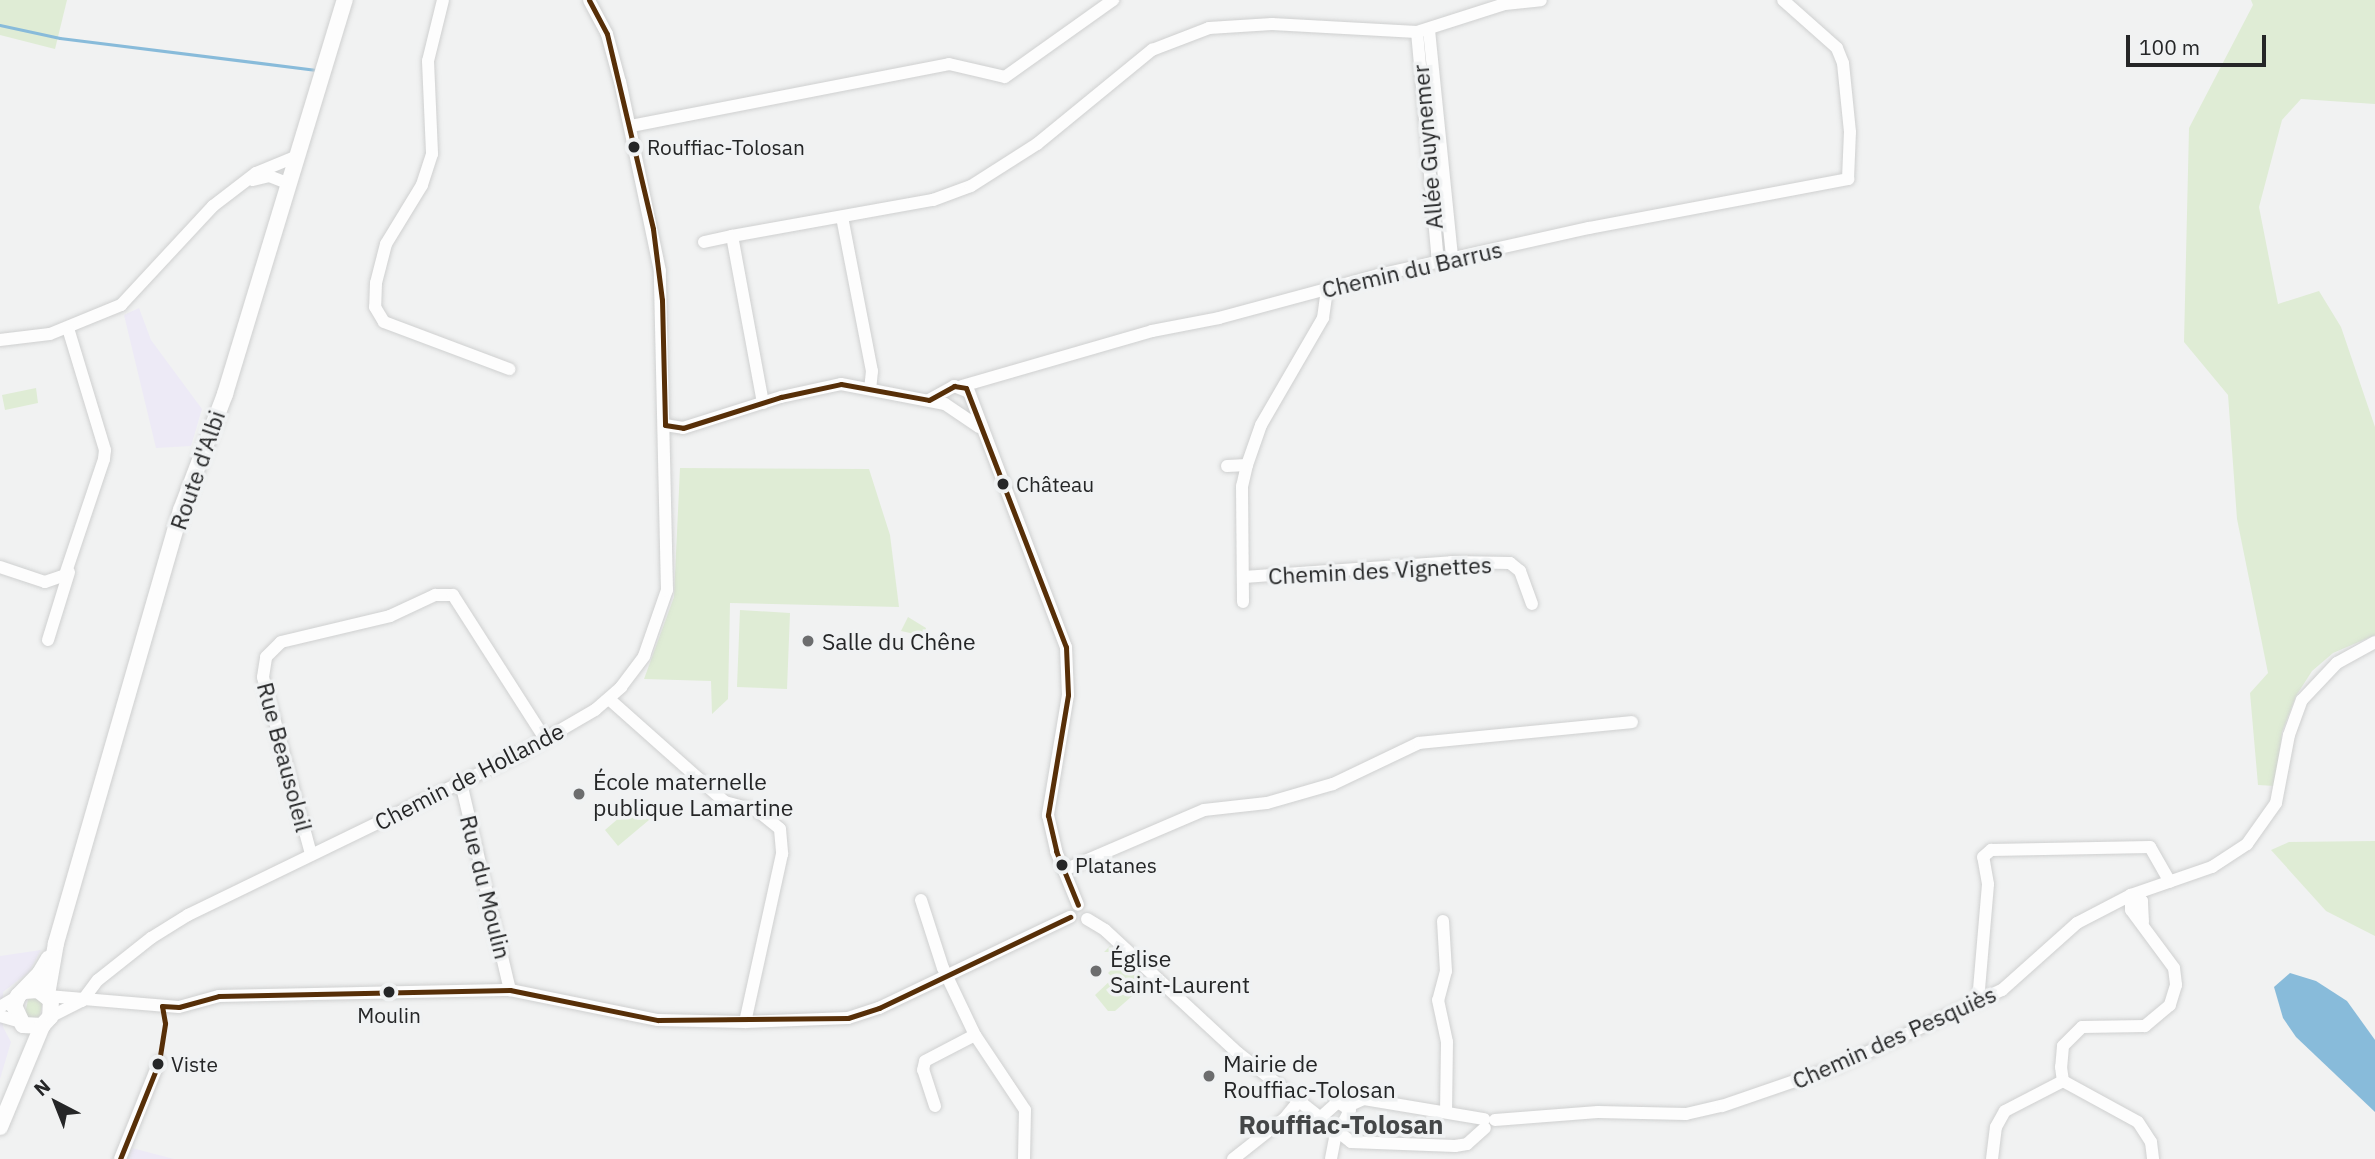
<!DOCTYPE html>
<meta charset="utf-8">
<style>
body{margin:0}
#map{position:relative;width:2375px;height:1159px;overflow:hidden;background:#f1f2f2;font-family:"IBM Plex Sans",sans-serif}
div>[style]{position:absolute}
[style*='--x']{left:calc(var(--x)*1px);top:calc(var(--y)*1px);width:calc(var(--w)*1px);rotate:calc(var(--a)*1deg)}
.commercial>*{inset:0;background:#edeaf6}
.green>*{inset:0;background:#dfecd5}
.water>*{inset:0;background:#88bbda}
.stream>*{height:2.5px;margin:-1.25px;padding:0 1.25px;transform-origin:1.25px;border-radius:1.25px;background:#88bbda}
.roads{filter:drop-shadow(0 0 2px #cfd0d0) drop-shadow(0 0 2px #cfd0d0)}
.minor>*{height:12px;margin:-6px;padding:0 6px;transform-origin:6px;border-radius:6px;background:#fdfdfd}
.major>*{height:16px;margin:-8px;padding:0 8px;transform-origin:8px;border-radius:8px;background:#fdfdfd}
.bus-1>*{height:5px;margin:-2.5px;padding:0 2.5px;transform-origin:2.5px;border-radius:2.5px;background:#572f08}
.dots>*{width:19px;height:19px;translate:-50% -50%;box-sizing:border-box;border:4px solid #f0f2f3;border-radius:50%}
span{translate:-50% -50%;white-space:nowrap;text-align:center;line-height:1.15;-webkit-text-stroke:7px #f0f2f3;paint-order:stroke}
.bus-label{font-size:21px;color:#252627}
.left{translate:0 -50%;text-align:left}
.street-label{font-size:23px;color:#252627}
.poi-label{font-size:23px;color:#252627}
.quarter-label{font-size:26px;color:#444647;font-weight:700}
.north{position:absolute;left:21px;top:1068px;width:70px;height:70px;-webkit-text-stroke:5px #f0f2f3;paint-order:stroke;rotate:318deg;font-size:19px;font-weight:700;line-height:28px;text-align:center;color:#252627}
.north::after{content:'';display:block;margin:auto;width:24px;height:32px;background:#252627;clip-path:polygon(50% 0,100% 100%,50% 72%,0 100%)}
.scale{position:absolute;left:2126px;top:35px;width:140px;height:32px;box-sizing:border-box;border:4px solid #252627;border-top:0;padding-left:9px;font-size:21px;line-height:24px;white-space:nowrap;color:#252627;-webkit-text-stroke:5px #f0f2f3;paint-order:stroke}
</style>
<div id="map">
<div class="commercial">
<div style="clip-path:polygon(139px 308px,151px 340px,202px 409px,191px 446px,156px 448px,124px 315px)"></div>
<div style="clip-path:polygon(41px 950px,29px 972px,3px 992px,3px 1027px,11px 1042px,0 1079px,0 956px)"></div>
<div style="clip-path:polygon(132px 1148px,174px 1159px,127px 1159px)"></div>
</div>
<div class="green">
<div style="clip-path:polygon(0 0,67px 0,55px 49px,0 35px)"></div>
<div style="clip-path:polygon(2251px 0,2375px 0,2375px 104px,2301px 99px,2282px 120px,2259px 207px,2278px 304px,2319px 291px,2341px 327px,2375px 427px,2375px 635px,2333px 653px,2312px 671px,2296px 696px,2282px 732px,2275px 786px,2258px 785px,2250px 693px,2268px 673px,2237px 519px,2228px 395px,2184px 342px,2189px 128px,2253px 5px)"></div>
<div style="clip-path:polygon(36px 388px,38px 403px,5px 410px,2px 395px)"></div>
<div style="clip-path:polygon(680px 468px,869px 469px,890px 535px,899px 607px,730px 603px,728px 699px,712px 714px,711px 681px,644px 679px,674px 597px)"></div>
<div style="clip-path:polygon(740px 610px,790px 613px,787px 689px,737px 687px)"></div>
<div style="clip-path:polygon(908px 617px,926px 628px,924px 636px,901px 631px)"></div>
<div style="clip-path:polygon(635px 804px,649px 820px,618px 846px,605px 830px)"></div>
<div style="clip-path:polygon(2375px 841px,2375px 936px,2326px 911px,2271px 850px,2289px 842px)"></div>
<div style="clip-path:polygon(1110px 946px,1147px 983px,1115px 1011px,1108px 1011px,1095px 995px,1113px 978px,1108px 973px,1120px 961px,1114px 952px,1104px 952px)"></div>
<div style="clip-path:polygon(29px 996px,43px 1001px,39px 1019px,24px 1017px)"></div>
</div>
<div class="water">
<div style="clip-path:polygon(2290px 973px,2316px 981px,2347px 1001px,2375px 1040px,2375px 1112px,2296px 1037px,2283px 1018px,2274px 987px)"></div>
</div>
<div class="stream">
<div style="--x:0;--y:25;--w:61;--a:12.2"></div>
<div style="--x:60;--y:38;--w:258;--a:7.1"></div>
</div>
<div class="roads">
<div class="minor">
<div style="--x:443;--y:0;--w:63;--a:103.8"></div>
<div style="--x:428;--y:61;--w:93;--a:87.5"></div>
<div style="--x:432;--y:154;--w:33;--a:108"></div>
<div style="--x:422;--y:185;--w:69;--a:121.4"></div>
<div style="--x:386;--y:244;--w:40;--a:104.4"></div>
<div style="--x:376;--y:283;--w:24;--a:92"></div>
<div style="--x:375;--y:307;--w:17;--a:59"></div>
<div style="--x:384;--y:322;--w:134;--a:20.6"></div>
<div style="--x:1429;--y:30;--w:229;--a:84.2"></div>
<div style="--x:1417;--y:32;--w:230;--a:84.8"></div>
<div style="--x:631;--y:126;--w:324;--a:-11"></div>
<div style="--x:949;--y:64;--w:57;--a:13.1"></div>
<div style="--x:1005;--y:77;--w:133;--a:-35.5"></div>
<div style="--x:253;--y:180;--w:16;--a:-14"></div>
<div style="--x:269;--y:176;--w:19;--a:21"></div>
<div style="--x:842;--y:217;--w:157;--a:79"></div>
<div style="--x:872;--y:371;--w:18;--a:96"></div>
<div style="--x:704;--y:242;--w:29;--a:-12"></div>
<div style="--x:0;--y:340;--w:50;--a:-6.8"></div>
<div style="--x:50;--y:334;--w:77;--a:-22.2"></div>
<div style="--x:121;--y:305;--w:135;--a:-47.1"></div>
<div style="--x:213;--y:206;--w:54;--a:-37.5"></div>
<div style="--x:256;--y:173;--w:42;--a:-22.3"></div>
<div style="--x:962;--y:386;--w:198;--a:-16.1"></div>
<div style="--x:1152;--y:331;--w:68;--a:-11"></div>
<div style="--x:1219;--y:318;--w:165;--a:-15.1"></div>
<div style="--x:1378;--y:275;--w:216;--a:-12.6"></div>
<div style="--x:1589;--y:228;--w:264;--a:-10.7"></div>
<div style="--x:1848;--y:179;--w:47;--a:-87.6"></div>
<div style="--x:1850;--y:132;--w:69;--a:-95.8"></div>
<div style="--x:1843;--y:63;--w:16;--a:-112"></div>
<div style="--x:1837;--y:48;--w:72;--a:-138.4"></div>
<div style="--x:929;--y:400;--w:29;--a:-29"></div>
<div style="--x:954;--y:386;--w:16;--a:22"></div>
<div style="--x:969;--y:392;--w:273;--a:69.2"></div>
<div style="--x:1066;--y:647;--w:48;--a:87.6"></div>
<div style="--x:1068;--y:695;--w:122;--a:99.5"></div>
<div style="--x:1048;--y:815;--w:37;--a:77"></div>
<div style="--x:1056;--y:851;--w:58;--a:67.8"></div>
<div style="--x:763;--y:403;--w:170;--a:-100.5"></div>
<div style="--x:732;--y:236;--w:204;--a:-10.2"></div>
<div style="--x:933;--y:200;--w:40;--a:-20.2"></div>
<div style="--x:971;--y:186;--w:78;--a:-32.5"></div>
<div style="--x:1037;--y:144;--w:149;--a:-39.3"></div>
<div style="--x:1152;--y:50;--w:61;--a:-21.1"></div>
<div style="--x:1209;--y:28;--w:63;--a:-3.6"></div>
<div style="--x:1272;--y:24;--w:145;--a:3.2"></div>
<div style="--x:1417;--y:32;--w:92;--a:-17.7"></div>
<div style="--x:1505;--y:4;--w:36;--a:-6"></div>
<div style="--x:665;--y:425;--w:18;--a:9"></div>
<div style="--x:683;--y:428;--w:103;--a:-17.6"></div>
<div style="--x:781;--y:397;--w:61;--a:-12.2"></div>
<div style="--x:841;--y:384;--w:106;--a:10.9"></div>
<div style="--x:945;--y:404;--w:41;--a:34.1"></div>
<div style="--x:1247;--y:465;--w:42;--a:-70.7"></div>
<div style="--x:1261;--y:425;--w:124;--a:-59.9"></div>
<div style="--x:1323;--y:318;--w:30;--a:-82"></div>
<div style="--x:1227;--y:466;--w:20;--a:-3"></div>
<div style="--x:1247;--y:465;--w:22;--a:103"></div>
<div style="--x:1242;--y:486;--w:116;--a:89.5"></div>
<div style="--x:0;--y:567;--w:47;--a:18.4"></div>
<div style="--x:45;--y:582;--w:21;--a:-19"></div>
<div style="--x:65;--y:575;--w:122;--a:-71.4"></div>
<div style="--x:104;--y:459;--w:9;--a:-84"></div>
<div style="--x:105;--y:450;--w:127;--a:-106.9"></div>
<div style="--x:1244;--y:577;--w:208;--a:-4.1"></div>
<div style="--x:1451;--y:562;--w:59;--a:1"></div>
<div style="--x:1510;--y:563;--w:13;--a:39"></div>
<div style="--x:1520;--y:571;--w:35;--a:70"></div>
<div style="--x:48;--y:640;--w:71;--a:-72.8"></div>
<div style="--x:609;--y:699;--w:155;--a:41.6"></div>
<div style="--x:725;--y:802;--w:34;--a:15"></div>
<div style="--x:758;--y:811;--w:28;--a:39"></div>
<div style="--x:780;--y:829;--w:25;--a:85"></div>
<div style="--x:782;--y:854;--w:172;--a:102.4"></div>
<div style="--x:461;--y:783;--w:213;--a:76.7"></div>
<div style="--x:311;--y:854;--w:183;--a:-105.2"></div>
<div style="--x:263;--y:677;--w:20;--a:-81"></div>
<div style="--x:266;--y:657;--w:21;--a:-45"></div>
<div style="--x:281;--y:642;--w:112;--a:-13.4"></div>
<div style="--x:390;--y:616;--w:50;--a:-25"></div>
<div style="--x:435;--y:595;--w:18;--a:0"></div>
<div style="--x:453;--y:595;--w:171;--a:57.4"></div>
<div style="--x:1064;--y:870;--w:152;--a:-23.2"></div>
<div style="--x:1204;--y:810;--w:63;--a:-6.3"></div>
<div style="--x:1267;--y:803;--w:69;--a:-16.1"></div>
<div style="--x:1333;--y:784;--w:95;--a:-25.5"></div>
<div style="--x:1419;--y:743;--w:214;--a:-5.6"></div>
<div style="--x:921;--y:900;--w:71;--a:72.1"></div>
<div style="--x:943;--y:968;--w:74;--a:64.5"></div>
<div style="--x:975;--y:1035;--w:90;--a:56.3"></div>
<div style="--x:1025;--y:1110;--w:49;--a:91.2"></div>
<div style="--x:1087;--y:919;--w:21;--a:31"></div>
<div style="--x:1105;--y:930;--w:181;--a:42.8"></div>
<div style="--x:1238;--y:1053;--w:144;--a:38.2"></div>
<div style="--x:1351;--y:1142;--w:104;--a:2.2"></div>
<div style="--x:1455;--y:1146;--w:12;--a:-9"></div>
<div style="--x:1467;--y:1144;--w:24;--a:-42"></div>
<div style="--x:1443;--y:921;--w:50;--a:86.6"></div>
<div style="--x:1446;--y:971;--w:30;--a:105"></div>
<div style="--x:1438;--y:1000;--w:43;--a:77.9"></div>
<div style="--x:1447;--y:1042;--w:69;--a:90.8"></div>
<div style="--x:2143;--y:922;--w:21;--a:-93"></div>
<div style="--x:2142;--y:901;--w:13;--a:-151"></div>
<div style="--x:2131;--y:895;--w:15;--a:90"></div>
<div style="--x:2131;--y:910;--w:72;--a:53.4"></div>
<div style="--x:2174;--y:968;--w:17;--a:83"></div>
<div style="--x:2176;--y:985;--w:21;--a:107"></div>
<div style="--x:2170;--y:1005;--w:33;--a:140"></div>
<div style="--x:2145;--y:1026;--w:63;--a:179.1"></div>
<div style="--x:2082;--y:1027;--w:27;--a:135"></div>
<div style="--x:2063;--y:1046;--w:21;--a:95"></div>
<div style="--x:2061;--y:1067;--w:14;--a:82"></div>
<div style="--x:2063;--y:1081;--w:85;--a:28.7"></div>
<div style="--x:2138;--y:1122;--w:24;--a:57"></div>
<div style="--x:2151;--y:1142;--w:17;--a:83"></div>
<div style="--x:48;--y:996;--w:131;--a:4.8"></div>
<div style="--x:179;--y:1007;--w:41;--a:-15.4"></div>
<div style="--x:219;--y:996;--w:291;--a:-1.2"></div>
<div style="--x:510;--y:990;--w:151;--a:11.5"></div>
<div style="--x:658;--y:1020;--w:87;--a:1.3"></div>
<div style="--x:745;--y:1022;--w:103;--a:-2.2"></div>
<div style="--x:848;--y:1018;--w:33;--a:-18"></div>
<div style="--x:879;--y:1008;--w:212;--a:-25.5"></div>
<div style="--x:82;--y:1001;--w:26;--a:-53"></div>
<div style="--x:98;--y:980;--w:68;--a:-38.4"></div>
<div style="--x:151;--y:938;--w:44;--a:-31.9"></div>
<div style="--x:188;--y:915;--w:370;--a:-25.9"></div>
<div style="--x:521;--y:753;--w:86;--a:-30.2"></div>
<div style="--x:595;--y:710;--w:35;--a:-41"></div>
<div style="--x:621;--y:687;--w:39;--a:-53"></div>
<div style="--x:644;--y:656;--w:70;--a:-70.8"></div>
<div style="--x:667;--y:590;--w:319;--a:-91.3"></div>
<div style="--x:660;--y:271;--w:193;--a:-101.9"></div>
<div style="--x:620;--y:82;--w:50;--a:-105.2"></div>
<div style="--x:607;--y:34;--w:38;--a:-118"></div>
<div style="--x:1978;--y:1001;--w:117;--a:-85.1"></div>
<div style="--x:1988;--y:884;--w:27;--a:-100"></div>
<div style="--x:1983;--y:857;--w:11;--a:-41"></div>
<div style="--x:1991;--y:850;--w:159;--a:-1.1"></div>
<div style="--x:2150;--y:847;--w:40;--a:60.3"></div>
<div style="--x:0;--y:1007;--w:21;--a:-31"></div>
<div style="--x:0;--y:1016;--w:19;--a:16"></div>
<div style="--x:50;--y:1017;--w:36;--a:-27"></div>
<div style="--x:935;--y:1106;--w:38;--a:-108"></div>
<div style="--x:923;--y:1070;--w:9;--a:-77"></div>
<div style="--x:925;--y:1061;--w:56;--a:-27.5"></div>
<div style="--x:1348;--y:1106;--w:17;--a:-24"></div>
<div style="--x:1364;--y:1099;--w:122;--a:9.5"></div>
<div style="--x:1320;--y:1118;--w:24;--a:-42"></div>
<div style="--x:1338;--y:1102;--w:14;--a:34"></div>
<div style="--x:1350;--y:1110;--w:32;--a:118"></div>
<div style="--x:1335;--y:1138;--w:21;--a:101"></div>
<div style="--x:1495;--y:1120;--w:103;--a:-4.4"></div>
<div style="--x:1598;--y:1112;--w:88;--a:1.3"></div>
<div style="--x:1686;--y:1114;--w:37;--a:-13"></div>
<div style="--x:1722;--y:1106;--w:123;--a:-19"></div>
<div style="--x:1838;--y:1066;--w:181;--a:-24.9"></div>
<div style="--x:2002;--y:990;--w:101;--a:-41.8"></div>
<div style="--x:2077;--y:923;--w:61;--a:-27.4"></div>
<div style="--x:2131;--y:895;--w:86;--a:-19.1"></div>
<div style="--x:2212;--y:867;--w:42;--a:-33.3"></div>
<div style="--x:2247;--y:844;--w:50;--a:-54.7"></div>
<div style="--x:2276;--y:803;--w:69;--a:-79.2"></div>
<div style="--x:2289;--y:735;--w:37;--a:-70"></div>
<div style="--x:2302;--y:700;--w:51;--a:-46.6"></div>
<div style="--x:2337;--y:663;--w:43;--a:-28.9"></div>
<div style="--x:120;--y:1159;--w:105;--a:-68.1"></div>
<div style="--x:1233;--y:1159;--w:66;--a:-38.3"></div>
<div style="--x:1285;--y:1118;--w:19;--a:-51"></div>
<div style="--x:1992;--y:1159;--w:32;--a:-83"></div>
<div style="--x:1996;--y:1127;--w:18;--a:-61"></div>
<div style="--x:2005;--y:1111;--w:65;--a:-27.3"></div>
</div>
<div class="major">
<div style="--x:24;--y:991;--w:14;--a:-4"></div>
<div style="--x:38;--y:990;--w:16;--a:38"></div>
<div style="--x:51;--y:1000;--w:17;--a:93"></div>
<div style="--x:50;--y:1017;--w:12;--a:132"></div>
<div style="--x:42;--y:1026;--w:19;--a:-177"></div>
<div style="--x:23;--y:1025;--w:21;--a:-115"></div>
<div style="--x:14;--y:1006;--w:11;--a:-68"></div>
<div style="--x:18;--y:996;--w:32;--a:-46"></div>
<div style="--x:40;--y:973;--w:17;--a:-59"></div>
<div style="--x:47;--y:995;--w:53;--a:-80.2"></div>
<div style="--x:56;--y:943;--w:451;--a:-73.9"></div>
<div style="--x:181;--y:510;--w:124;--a:-69.2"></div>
<div style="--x:225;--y:394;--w:412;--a:-73.1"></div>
<div style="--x:0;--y:1127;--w:109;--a:-67.4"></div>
</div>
</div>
<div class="bus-1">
<div style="--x:589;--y:0;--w:38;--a:62"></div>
<div style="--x:607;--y:34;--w:200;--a:76.7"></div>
<div style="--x:653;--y:229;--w:72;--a:82.8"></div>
<div style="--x:662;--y:300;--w:125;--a:88.6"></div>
<div style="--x:665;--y:425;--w:18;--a:9"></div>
<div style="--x:683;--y:428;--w:103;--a:-17.6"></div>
<div style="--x:781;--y:397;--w:61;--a:-12.2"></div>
<div style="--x:841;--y:384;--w:89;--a:10.3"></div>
<div style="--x:929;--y:400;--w:29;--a:-29"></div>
<div style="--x:954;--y:386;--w:12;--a:9"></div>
<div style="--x:966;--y:388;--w:278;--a:68.9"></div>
<div style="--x:1066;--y:647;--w:48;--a:87.6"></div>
<div style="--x:1068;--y:695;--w:122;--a:99.5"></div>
<div style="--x:1048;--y:815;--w:37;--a:77"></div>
<div style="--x:1056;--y:851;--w:58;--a:67.8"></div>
<div style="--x:120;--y:1159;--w:105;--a:-68.1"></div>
<div style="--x:159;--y:1062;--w:39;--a:-81"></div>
<div style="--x:165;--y:1023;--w:17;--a:-100"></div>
<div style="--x:162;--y:1006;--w:17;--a:3"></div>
<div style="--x:179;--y:1007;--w:41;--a:-15.4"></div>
<div style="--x:219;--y:996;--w:291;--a:-1.2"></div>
<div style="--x:510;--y:990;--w:151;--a:11.5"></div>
<div style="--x:658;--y:1020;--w:190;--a:-0.6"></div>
<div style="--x:848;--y:1018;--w:33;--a:-18"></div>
<div style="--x:879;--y:1008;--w:212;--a:-25.5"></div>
</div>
<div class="dots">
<div style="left:634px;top:147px;background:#252627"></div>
<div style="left:1003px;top:484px;background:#252627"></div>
<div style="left:808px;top:641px;background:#6c6d6e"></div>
<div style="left:579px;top:794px;background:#6c6d6e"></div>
<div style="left:1062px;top:865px;background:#252627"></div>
<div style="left:1096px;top:971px;background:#6c6d6e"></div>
<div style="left:389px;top:992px;background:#252627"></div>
<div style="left:158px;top:1064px;background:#252627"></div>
<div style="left:1209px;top:1076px;background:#6c6d6e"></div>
</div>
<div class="bus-label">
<span class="left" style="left:647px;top:147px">Rouffiac-Tolosan</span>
<span class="left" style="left:1016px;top:484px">Château</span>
<span class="left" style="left:1075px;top:865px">Platanes</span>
<span style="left:389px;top:1015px">Moulin</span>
<span class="left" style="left:171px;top:1064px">Viste</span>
</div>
<div class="street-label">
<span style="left:1427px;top:147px;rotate:-95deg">Allée Guynemer</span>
<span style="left:1412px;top:269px;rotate:-13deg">Chemin du Barrus</span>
<span style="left:197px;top:470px;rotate:-71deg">Route d'Albi</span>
<span style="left:1380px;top:570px;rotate:-3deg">Chemin des Vignettes</span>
<span style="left:285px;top:757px;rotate:75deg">Rue Beausoleil</span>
<span style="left:469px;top:776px;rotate:-27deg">Chemin de Hollande</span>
<span style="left:486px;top:887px;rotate:76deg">Rue du Moulin</span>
<span style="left:1894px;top:1037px;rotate:-24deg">Chemin des Pesquiès</span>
</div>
<div class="poi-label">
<span class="left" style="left:822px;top:641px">Salle du Chêne</span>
<span class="left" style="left:593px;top:794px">École maternelle<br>publique Lamartine</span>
<span class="left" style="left:1110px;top:971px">Église<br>Saint-Laurent</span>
<span class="left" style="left:1223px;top:1076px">Mairie de<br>Rouffiac-Tolosan</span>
</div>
<div class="quarter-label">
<span style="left:1341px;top:1125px">Rouffiac-Tolosan</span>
</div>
<div class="north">N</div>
<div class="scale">100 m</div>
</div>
